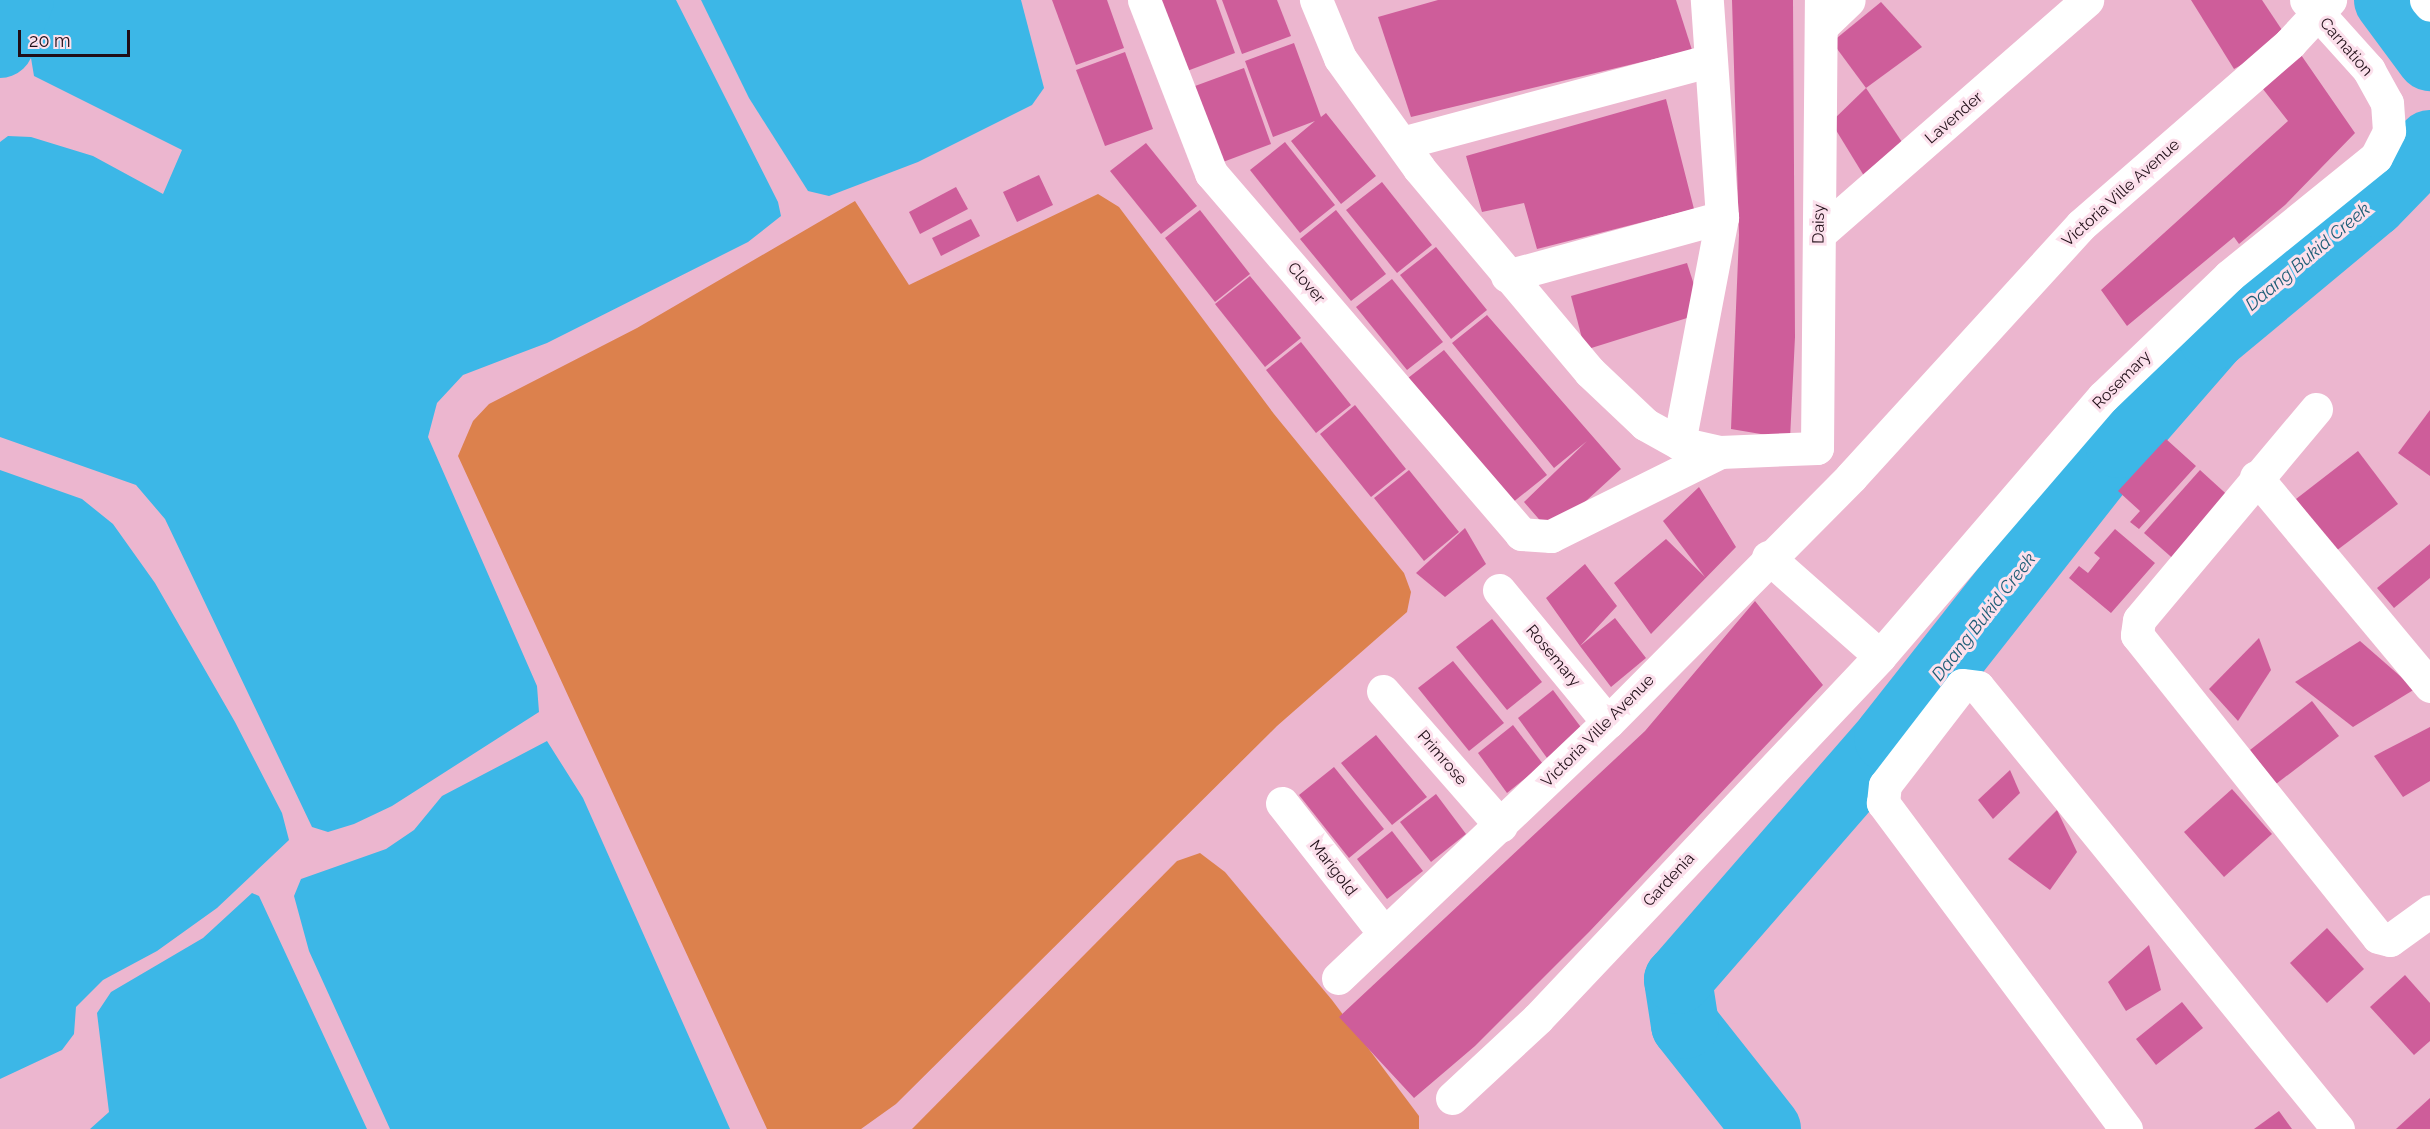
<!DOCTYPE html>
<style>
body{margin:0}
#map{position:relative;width:2430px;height:1129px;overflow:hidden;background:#ecb6cf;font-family:Raleway,sans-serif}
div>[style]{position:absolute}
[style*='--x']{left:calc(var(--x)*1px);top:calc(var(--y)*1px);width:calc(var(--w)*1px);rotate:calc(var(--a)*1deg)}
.green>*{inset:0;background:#dc814d}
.water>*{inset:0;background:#3cb7e7}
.river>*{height:68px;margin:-34px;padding:0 34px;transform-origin:34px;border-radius:34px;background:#3cb7e7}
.building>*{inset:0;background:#ce5d9a}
.minor>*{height:33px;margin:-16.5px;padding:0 16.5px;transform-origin:16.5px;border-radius:16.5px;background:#fff}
span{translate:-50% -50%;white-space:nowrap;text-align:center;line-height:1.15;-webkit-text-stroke:6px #fce0ec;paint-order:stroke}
.street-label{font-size:16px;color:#200e17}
.water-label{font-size:18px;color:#1e5d76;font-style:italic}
.scale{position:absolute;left:18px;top:30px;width:112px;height:27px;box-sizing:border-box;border:3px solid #200e17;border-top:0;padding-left:8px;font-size:18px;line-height:21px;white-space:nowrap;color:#200e17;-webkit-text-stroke:4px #fce0ec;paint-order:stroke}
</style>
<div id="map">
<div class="green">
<div style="clip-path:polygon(1098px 194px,1119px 207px,1274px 414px,1404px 573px,1411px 592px,1407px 612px,1277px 726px,896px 1104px,861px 1129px,767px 1129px,458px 456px,473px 421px,489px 404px,637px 328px,855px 201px,909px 285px)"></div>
<div style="clip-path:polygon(1200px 853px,1225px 872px,1332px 1000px,1419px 1116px,1419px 1129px,912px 1129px,1177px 861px)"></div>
</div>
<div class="water">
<div style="clip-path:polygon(48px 0,676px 0,778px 202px,781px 216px,748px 242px,547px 343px,463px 375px,437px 403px,428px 437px,537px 686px,539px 712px,392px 806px,354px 824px,328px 832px,312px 827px,165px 519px,136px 485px,0 437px,0 142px,8px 136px,31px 137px,93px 156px,163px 194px,182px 150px,34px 76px,30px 52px)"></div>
<div style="clip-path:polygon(701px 0,1021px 0,1044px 88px,1032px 105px,918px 162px,829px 196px,808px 191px,749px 98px)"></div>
<div style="clip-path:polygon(0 470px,82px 499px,113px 524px,155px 583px,235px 722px,282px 813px,289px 840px,217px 908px,157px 951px,103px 980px,76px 1007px,74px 1034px,62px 1050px,0 1079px)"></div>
<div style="clip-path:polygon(547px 741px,583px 798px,730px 1129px,390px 1129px,309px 951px,294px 896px,301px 879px,386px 849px,414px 830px,442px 796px)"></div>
<div style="clip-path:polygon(252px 893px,259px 896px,367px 1129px,90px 1129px,109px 1112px,97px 1013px,111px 992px,203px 938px)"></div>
</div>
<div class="river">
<div style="--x:2388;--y:0;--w:71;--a:53.6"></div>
<div style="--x:0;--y:44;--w:48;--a:-65.6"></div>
<div style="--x:1767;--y:1129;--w:132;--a:-128.3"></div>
<div style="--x:1685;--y:1025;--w:46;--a:-98.8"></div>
<div style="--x:1678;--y:980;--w:320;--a:-49"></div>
<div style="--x:1888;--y:738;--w:374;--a:-51.8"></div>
<div style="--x:2119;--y:444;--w:142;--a:-49"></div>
<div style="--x:2212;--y:337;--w:209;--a:-39.8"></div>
<div style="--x:2373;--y:203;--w:82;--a:-46"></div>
</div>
<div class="building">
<div style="clip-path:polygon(1052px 0,1107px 0,1124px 48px,1076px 65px)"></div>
<div style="clip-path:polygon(1161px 0,1216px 0,1235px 53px,1187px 71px)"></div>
<div style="clip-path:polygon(1222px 0,1277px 0,1291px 36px,1242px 54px)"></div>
<div style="clip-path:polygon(1438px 0,1676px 0,1692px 50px,1411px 117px,1378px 17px)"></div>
<div style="clip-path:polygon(1732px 0,1793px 0,1795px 337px,1790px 439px,1731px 429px,1739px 235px)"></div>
<div style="clip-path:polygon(2191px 0,2262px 0,2288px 39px,2234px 69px)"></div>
<div style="clip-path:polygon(1881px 2px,1922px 47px,1866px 88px,1832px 42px)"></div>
<div style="clip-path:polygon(1294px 43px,1321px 117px,1326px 113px,1376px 176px,1341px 204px,1291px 141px,1315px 121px,1273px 137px,1245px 61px)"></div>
<div style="clip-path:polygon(1125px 52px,1153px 129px,1105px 146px,1076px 70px)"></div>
<div style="clip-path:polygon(2299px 52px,2355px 133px,2285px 205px,2239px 244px,2234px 237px,2127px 326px,2101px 290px,2288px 121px,2259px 84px)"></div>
<div style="clip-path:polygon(1244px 68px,1271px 144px,1223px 162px,1195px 86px)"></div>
<div style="clip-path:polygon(1866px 88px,1904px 145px,1869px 184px,1831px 122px)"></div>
<div style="clip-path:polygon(1666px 99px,1694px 209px,1537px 249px,1524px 203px,1482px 212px,1466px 156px)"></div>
<div style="clip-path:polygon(1285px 142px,1335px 205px,1300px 233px,1250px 170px)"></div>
<div style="clip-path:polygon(1146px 143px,1197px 206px,1161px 234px,1110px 171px)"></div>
<div style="clip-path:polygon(1039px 175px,1053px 205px,1017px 222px,1003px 192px)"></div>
<div style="clip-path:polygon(1382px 182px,1432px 245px,1397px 273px,1346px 210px)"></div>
<div style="clip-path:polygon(956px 187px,968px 209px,920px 234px,909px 212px)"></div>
<div style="clip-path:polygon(1200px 210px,1250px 274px,1215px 302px,1165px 238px)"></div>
<div style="clip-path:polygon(1336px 210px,1386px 274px,1351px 301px,1300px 239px)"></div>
<div style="clip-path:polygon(971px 219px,980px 236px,941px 256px,932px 238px)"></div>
<div style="clip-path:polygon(1436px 247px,1487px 310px,1451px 339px,1400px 275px)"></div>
<div style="clip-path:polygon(1687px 263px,1703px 313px,1585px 350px,1571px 296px)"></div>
<div style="clip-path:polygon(1250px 276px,1301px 338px,1265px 367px,1215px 304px)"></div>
<div style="clip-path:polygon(1392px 279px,1443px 342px,1407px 370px,1356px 307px)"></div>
<div style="clip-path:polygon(1487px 315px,1621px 469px,1551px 533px,1524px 502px,1587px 441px,1554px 468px,1452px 343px)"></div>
<div style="clip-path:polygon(1301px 342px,1351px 405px,1316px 433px,1266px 370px)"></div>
<div style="clip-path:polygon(1444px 350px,1547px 475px,1512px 503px,1408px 378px)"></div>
<div style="clip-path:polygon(1355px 405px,1406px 469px,1371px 497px,1320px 434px)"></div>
<div style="clip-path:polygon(2430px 410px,2430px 476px,2398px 453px)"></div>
<div style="clip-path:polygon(2166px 439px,2196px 466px,2139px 529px,2130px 522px,2140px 511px,2118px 491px)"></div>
<div style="clip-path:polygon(2358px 451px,2398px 504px,2336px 551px,2296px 499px)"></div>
<div style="clip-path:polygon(1409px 470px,1459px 532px,1424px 561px,1374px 498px)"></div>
<div style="clip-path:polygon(2200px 470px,2234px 501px,2178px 563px,2144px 533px)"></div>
<div style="clip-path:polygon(1699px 487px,1736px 547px,1651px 634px,1614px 583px,1666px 539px,1705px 577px,1663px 521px)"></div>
<div style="clip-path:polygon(1465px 528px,1486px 564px,1445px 597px,1416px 573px)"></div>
<div style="clip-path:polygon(2115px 529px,2155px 563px,2111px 613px,2069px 578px,2079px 566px,2088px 573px,2100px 558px,2094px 553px)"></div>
<div style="clip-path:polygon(2430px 544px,2430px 578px,2394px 608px,2377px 588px)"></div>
<div style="clip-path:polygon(1585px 564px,1617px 606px,1580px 646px,1615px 618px,1646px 658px,1611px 687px,1580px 646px,1546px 598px)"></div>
<div style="clip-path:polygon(1755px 601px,1823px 685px,1590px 931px,1475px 1046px,1414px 1098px,1339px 1017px,1645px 731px)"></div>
<div style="clip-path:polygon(1492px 619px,1542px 682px,1507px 710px,1456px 647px)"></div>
<div style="clip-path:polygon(2259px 638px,2271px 670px,2238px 721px,2209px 689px)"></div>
<div style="clip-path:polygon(2360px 641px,2415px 689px,2353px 727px,2295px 682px)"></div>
<div style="clip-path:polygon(1453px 661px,1504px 723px,1469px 751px,1418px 688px)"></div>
<div style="clip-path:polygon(1553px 690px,1583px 730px,1547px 758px,1518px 718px)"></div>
<div style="clip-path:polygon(2312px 701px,2339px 736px,2276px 784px,2250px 750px)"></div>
<div style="clip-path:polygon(1513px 725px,1543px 764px,1507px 793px,1478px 753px)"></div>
<div style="clip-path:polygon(2430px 727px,2430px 781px,2403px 797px,2374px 756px)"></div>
<div style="clip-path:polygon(1376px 735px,1427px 797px,1392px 825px,1341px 763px)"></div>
<div style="clip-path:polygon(1334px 767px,1384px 829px,1349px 858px,1299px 795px)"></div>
<div style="clip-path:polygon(2010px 770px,2020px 793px,1993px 819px,1978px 800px)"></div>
<div style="clip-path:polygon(2232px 789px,2272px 834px,2224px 877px,2184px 832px)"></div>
<div style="clip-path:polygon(1436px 794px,1466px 834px,1431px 862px,1400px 822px)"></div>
<div style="clip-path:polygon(2057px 810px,2077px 852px,2050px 890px,2008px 859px)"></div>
<div style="clip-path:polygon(1392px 831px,1423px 871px,1387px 899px,1357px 859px)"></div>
<div style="clip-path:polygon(2327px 928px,2364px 969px,2327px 1003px,2290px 963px)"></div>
<div style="clip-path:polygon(2149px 945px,2161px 990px,2126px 1011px,2108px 982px)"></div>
<div style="clip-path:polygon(2405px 975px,2430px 1003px,2430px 1041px,2414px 1055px,2370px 1007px)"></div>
<div style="clip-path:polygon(2182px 1002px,2203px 1028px,2156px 1065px,2136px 1039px)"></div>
<div style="clip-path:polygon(2430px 1098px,2430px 1129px,2396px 1129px)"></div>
<div style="clip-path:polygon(2279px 1111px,2292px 1129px,2254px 1129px)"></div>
</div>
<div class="minor">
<div style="--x:1144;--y:0;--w:186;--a:68.8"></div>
<div style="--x:1211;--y:173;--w:476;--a:49.3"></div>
<div style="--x:1521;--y:534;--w:30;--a:4"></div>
<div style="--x:1551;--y:536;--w:189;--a:-26.4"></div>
<div style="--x:1720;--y:452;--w:42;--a:-167.6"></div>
<div style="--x:1679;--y:443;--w:39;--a:-151"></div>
<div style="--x:1645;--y:424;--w:76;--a:-136.6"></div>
<div style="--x:1590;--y:372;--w:266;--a:-130"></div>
<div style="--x:1419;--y:168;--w:135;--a:-125.7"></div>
<div style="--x:1340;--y:58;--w:63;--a:-112.5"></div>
<div style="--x:2426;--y:0;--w:6;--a:51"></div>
<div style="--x:1822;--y:26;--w:37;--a:-44"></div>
<div style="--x:1402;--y:143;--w:316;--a:-15"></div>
<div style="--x:1819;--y:234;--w:356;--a:-41.1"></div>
<div style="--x:1507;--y:276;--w:223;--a:-15.3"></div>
<div style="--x:2316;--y:409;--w:275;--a:130"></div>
<div style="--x:2139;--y:620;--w:15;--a:98"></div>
<div style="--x:2137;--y:635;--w:386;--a:51.4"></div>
<div style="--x:2378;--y:937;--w:12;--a:14"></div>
<div style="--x:2390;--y:940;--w:49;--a:-35.9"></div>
<div style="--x:1679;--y:443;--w:230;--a:-79.2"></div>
<div style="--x:1722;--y:217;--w:218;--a:-94"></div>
<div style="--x:1817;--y:448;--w:448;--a:-89.5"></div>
<div style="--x:1720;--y:452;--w:97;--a:-2.4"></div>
<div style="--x:2256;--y:477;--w:272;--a:50.2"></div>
<div style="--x:1768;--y:557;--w:149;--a:41.5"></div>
<div style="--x:1499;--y:590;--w:171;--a:50.5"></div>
<div style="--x:1383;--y:691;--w:179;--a:48.8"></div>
<div style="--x:1282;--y:803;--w:165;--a:51.9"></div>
<div style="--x:1338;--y:978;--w:372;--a:-43.5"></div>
<div style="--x:1608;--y:722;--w:345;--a:-45.2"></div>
<div style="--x:1851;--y:477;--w:341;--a:-47.6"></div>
<div style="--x:2081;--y:225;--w:277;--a:-41"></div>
<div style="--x:2290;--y:43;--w:59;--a:-47.1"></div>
<div style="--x:1452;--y:1098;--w:117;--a:-42.9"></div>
<div style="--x:1538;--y:1018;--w:498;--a:-46.6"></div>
<div style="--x:1880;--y:656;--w:342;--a:-49.3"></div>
<div style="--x:2103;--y:397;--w:175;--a:-43.8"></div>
<div style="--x:2229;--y:276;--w:189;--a:-39"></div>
<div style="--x:2376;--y:157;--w:29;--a:-63"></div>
<div style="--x:2389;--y:131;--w:28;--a:-94"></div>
<div style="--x:2387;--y:103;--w:38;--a:-119"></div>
<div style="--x:2369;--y:70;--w:94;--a:-132"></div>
<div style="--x:2126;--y:1129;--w:407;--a:-126.7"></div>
<div style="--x:1883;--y:803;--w:18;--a:-84"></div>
<div style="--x:1885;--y:785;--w:126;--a:-52.4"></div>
<div style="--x:1962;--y:685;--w:16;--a:7"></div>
<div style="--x:1978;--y:687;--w:570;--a:50.84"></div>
</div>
<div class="street-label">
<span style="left:2346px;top:47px;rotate:49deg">Carnation</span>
<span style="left:1954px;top:118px;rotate:-41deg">Lavender</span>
<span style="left:2121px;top:193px;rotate:-42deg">Victoria Ville Avenue</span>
<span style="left:1819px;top:224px;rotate:-89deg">Daisy</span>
<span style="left:1306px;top:283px;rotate:49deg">Clover</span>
<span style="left:2122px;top:380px;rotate:-45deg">Rosemary</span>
<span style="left:1553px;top:656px;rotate:50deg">Rosemary</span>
<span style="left:1598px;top:731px;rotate:-45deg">Victoria Ville Avenue</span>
<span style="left:1442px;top:758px;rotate:49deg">Primrose</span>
<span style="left:1333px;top:868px;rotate:52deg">Marigold</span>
<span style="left:1669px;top:880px;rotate:-47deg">Gardenia</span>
</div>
<div class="water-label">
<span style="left:2308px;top:257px;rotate:-40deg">Daang Bukid Creek</span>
<span style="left:1984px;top:617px;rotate:-52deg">Daang Bukid Creek</span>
</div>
<div class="scale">20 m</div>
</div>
